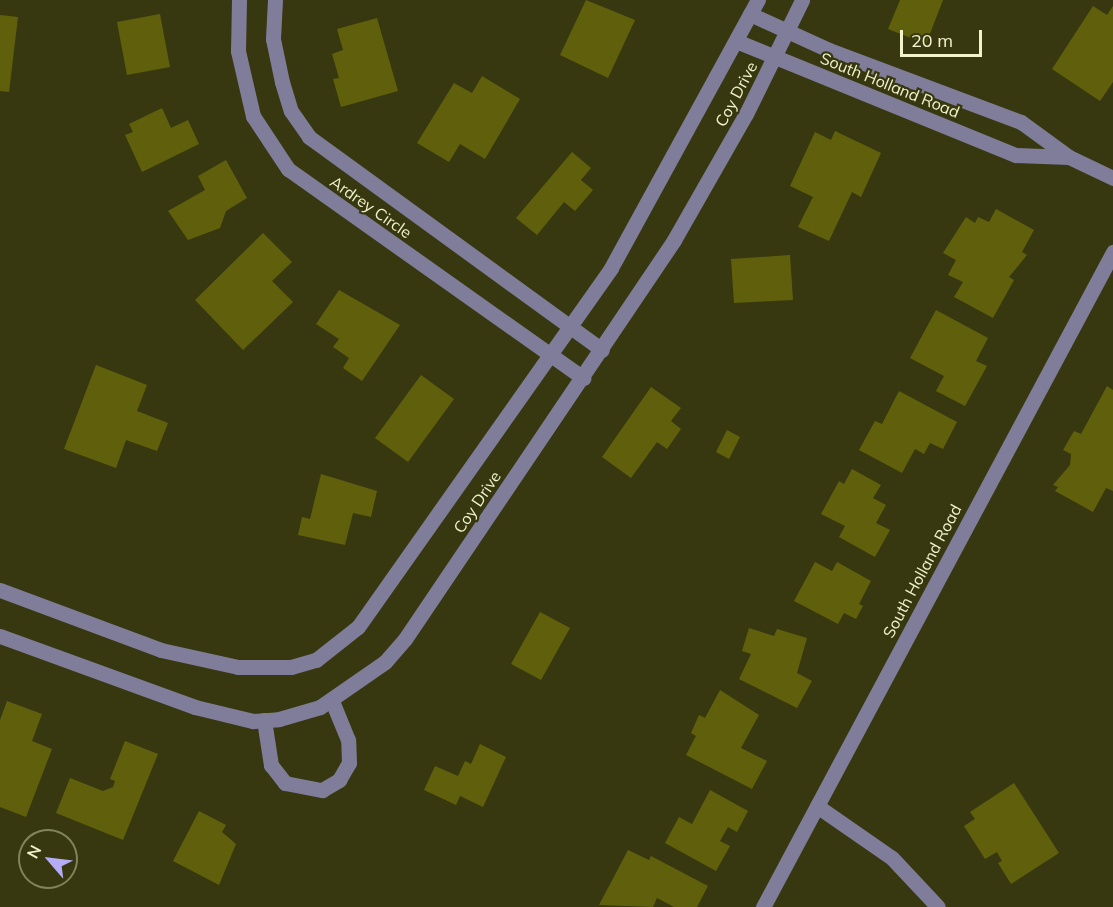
<!DOCTYPE html>
<style>
body{margin:0}
#map{position:relative;width:1113px;height:907px;overflow:hidden;background:#37380f;font-family:Mulish,sans-serif}
div>[style]{position:absolute}
[style*='--x']{left:calc(var(--x)*1px);top:calc(var(--y)*1px);width:calc(var(--w)*1px);rotate:calc(var(--a)*1deg)}
.building>*{inset:0;background:#60600c}
.minor>*{height:15px;margin:-7.5px;padding:0 7.5px;transform-origin:7.5px;border-radius:7.5px;background:#807d9b}
span{translate:-50% -50%;white-space:nowrap;text-align:center;line-height:1.15;-webkit-text-stroke:4.5px #37380f;paint-order:stroke}
.street-label{font-size:16px;color:#f1f3cd}
.north{position:absolute;left:18px;top:829px;width:60px;height:60px;box-sizing:border-box;background:#37380f;border:2px solid #81835b;border-radius:50%;rotate:298deg;font-size:16px;font-weight:700;line-height:24px;text-align:center;color:#f1f3cd}
.north::after{content:'';display:block;margin:auto;width:21px;height:27px;background:#b5acf8;clip-path:polygon(50% 0,100% 100%,50% 72%,0 100%)}
.scale{position:absolute;left:900px;top:30px;width:82px;height:27px;box-sizing:border-box;border:3px solid #f1f3cd;border-top:0;padding-left:8px;font-size:18px;line-height:21px;white-space:nowrap;color:#f1f3cd;-webkit-text-stroke:4px #37380f;paint-order:stroke}
</style>
<div id="map">
<div class="building">
<div style="clip-path:polygon(586px 0,635px 20px,608px 78px,560px 55px)"></div>
<div style="clip-path:polygon(900px 0,943px 0,926px 44px,888px 29px)"></div>
<div style="clip-path:polygon(1093px 6px,1107px 15px,1113px 6px,1113px 82px,1100px 101px,1052px 69px)"></div>
<div style="clip-path:polygon(160px 14px,170px 67px,127px 75px,117px 22px)"></div>
<div style="clip-path:polygon(0 15px,18px 17px,9px 92px,0 91px)"></div>
<div style="clip-path:polygon(377px 18px,398px 91px,341px 107px,333px 79px,339px 78px,332px 54px,343px 50px,337px 29px)"></div>
<div style="clip-path:polygon(482px 76px,520px 99px,485px 159px,460px 144px,449px 162px,417px 143px,454px 83px,472px 93px)"></div>
<div style="clip-path:polygon(162px 108px,171px 128px,188px 120px,199px 144px,142px 172px,125px 135px,133px 132px,129px 124px)"></div>
<div style="clip-path:polygon(835px 131px,881px 153px,861px 197px,852px 192px,829px 241px,798px 227px,813px 197px,790px 186px,815px 132px,831px 140px)"></div>
<div style="clip-path:polygon(572px 152px,591px 168px,581px 180px,593px 190px,575px 211px,564px 202px,537px 235px,516px 218px)"></div>
<div style="clip-path:polygon(226px 160px,247px 198px,226px 211px,220px 228px,188px 240px,168px 211px,205px 190px,198px 176px)"></div>
<div style="clip-path:polygon(996px 209px,1034px 230px,1022px 252px,1027px 255px,1009px 277px,1014px 280px,993px 318px,954px 297px,963px 282px,948px 275px,956px 260px,943px 253px,966px 217px,975px 223px,978px 217px,989px 222px)"></div>
<div style="clip-path:polygon(263px 233px,292px 262px,272px 281px,293px 302px,243px 350px,195px 300px)"></div>
<div style="clip-path:polygon(790px 255px,793px 300px,734px 303px,731px 259px)"></div>
<div style="clip-path:polygon(339px 290px,400px 325px,362px 381px,343px 368px,349px 358px,333px 347px,339px 339px,316px 324px)"></div>
<div style="clip-path:polygon(936px 310px,988px 338px,976px 361px,987px 366px,965px 406px,936px 391px,944px 376px,910px 358px)"></div>
<div style="clip-path:polygon(96px 365px,147px 385px,137px 411px,168px 423px,157px 451px,126px 440px,116px 468px,64px 449px)"></div>
<div style="clip-path:polygon(421px 375px,454px 399px,408px 462px,375px 438px)"></div>
<div style="clip-path:polygon(1107px 386px,1113px 390px,1113px 491px,1106px 488px,1093px 512px,1055px 491px,1058px 487px,1053px 485px,1070px 465px,1071px 454px,1063px 450px,1074px 431px,1081px 434px)"></div>
<div style="clip-path:polygon(651px 387px,681px 408px,671px 421px,681px 429px,667px 449px,657px 442px,631px 478px,602px 457px)"></div>
<div style="clip-path:polygon(899px 391px,957px 422px,943px 449px,930px 443px,924px 454px,915px 449px,902px 473px,859px 450px,875px 421px,882px 424px)"></div>
<div style="clip-path:polygon(727px 430px,740px 437px,729px 459px,716px 452px)"></div>
<div style="clip-path:polygon(852px 469px,881px 485px,873px 498px,886px 505px,876px 523px,890px 530px,875px 557px,839px 537px,845px 526px,821px 514px,839px 481px,844px 484px)"></div>
<div style="clip-path:polygon(321px 474px,377px 491px,371px 517px,353px 513px,345px 545px,298px 535px,302px 517px,310px 519px)"></div>
<div style="clip-path:polygon(815px 562px,832px 571px,837px 562px,871px 581px,859px 604px,863px 606px,856px 619px,844px 613px,838px 624px,794px 601px)"></div>
<div style="clip-path:polygon(540px 612px,570px 628px,541px 680px,511px 664px)"></div>
<div style="clip-path:polygon(749px 628px,774px 636px,777px 629px,807px 638px,797px 673px,812px 681px,797px 708px,739px 679px,751px 654px,742px 651px)"></div>
<div style="clip-path:polygon(720px 690px,759px 715px,741px 748px,767px 761px,752px 789px,686px 755px,696px 736px,691px 733px,699px 715px,705px 718px)"></div>
<div style="clip-path:polygon(7px 701px,42px 714px,32px 741px,52px 749px,26px 817px,0 807px,0 720px)"></div>
<div style="clip-path:polygon(125px 741px,158px 754px,123px 840px,56px 813px,70px 778px,103px 791px,113px 787px,115px 781px,110px 779px)"></div>
<div style="clip-path:polygon(480px 744px,506px 757px,483px 807px,460px 796px,456px 805px,424px 790px,435px 766px,458px 776px,465px 761px,471px 764px)"></div>
<div style="clip-path:polygon(1014px 783px,1059px 853px,1011px 884px,998px 863px,1002px 861px,997px 852px,985px 859px,964px 826px,975px 819px,970px 812px)"></div>
<div style="clip-path:polygon(710px 790px,748px 811px,737px 832px,728px 827px,720px 841px,730px 846px,716px 871px,665px 843px,679px 817px,692px 824px)"></div>
<div style="clip-path:polygon(199px 811px,226px 825px,222px 832px,236px 844px,219px 885px,173px 861px)"></div>
<div style="clip-path:polygon(628px 850px,649px 860px,651px 856px,708px 886px,697px 907px,674px 907px,657px 898px,653px 907px,599px 905px)"></div>
</div>
<div class="minor">
<div style="--x:239;--y:0;--w:51;--a:91.1"></div>
<div style="--x:238;--y:51;--w:67;--a:77"></div>
<div style="--x:253;--y:116;--w:64;--a:56.6"></div>
<div style="--x:288;--y:169;--w:362;--a:35.3"></div>
<div style="--x:275;--y:0;--w:39;--a:93"></div>
<div style="--x:273;--y:39;--w:44;--a:78.2"></div>
<div style="--x:282;--y:82;--w:30;--a:73"></div>
<div style="--x:291;--y:111;--w:32;--a:55"></div>
<div style="--x:309;--y:137;--w:362;--a:36"></div>
<div style="--x:750;--y:14;--w:87;--a:24.5"></div>
<div style="--x:829;--y:50;--w:205;--a:20.6"></div>
<div style="--x:1021;--y:122;--w:59;--a:36.1"></div>
<div style="--x:1069;--y:157;--w:49;--a:25.5"></div>
<div style="--x:736;--y:41;--w:302;--a:22.2"></div>
<div style="--x:1016;--y:155;--w:53;--a:2.2"></div>
<div style="--x:0;--y:590;--w:172;--a:20.4"></div>
<div style="--x:161;--y:650;--w:79;--a:12.4"></div>
<div style="--x:238;--y:667;--w:53;--a:0"></div>
<div style="--x:291;--y:667;--w:26;--a:-16"></div>
<div style="--x:316;--y:660;--w:53;--a:-38.2"></div>
<div style="--x:358;--y:627;--w:439;--a:-54.8"></div>
<div style="--x:611;--y:268;--w:306;--a:-61.3"></div>
<div style="--x:0;--y:636;--w:208;--a:20"></div>
<div style="--x:195;--y:707;--w:60;--a:13.6"></div>
<div style="--x:253;--y:721;--w:26;--a:-4"></div>
<div style="--x:279;--y:719;--w:43;--a:-16.3"></div>
<div style="--x:320;--y:707;--w:79;--a:-34.7"></div>
<div style="--x:385;--y:662;--w:30;--a:-49"></div>
<div style="--x:405;--y:639;--w:481;--a:-56"></div>
<div style="--x:674;--y:240;--w:145;--a:-60.3"></div>
<div style="--x:746;--y:114;--w:127;--a:-63.8"></div>
<div style="--x:264;--y:720;--w:46;--a:81.2"></div>
<div style="--x:271;--y:765;--w:23;--a:52"></div>
<div style="--x:285;--y:783;--w:38;--a:11"></div>
<div style="--x:322;--y:790;--w:20;--a:-30"></div>
<div style="--x:339;--y:780;--w:20;--a:-60"></div>
<div style="--x:349;--y:763;--w:23;--a:-92"></div>
<div style="--x:348;--y:740;--w:42;--a:-112.3"></div>
<div style="--x:817;--y:806;--w:91;--a:34.7"></div>
<div style="--x:892;--y:858;--w:67;--a:46.8"></div>
<div style="--x:763;--y:907;--w:743;--a:-61.88"></div>
</div>
<div class="street-label">
<span style="left:890px;top:85px;rotate:22deg">South Holland Road</span>
<span style="left:736px;top:94px;rotate:-62deg">Coy Drive</span>
<span style="left:371px;top:207px;rotate:35deg">Ardrey Circle</span>
<span style="left:477px;top:502px;rotate:-56deg">Coy Drive</span>
<span style="left:922px;top:571px;rotate:-62deg">South Holland Road</span>
</div>
<div class="north">N</div>
<div class="scale">20 m</div>
</div>
